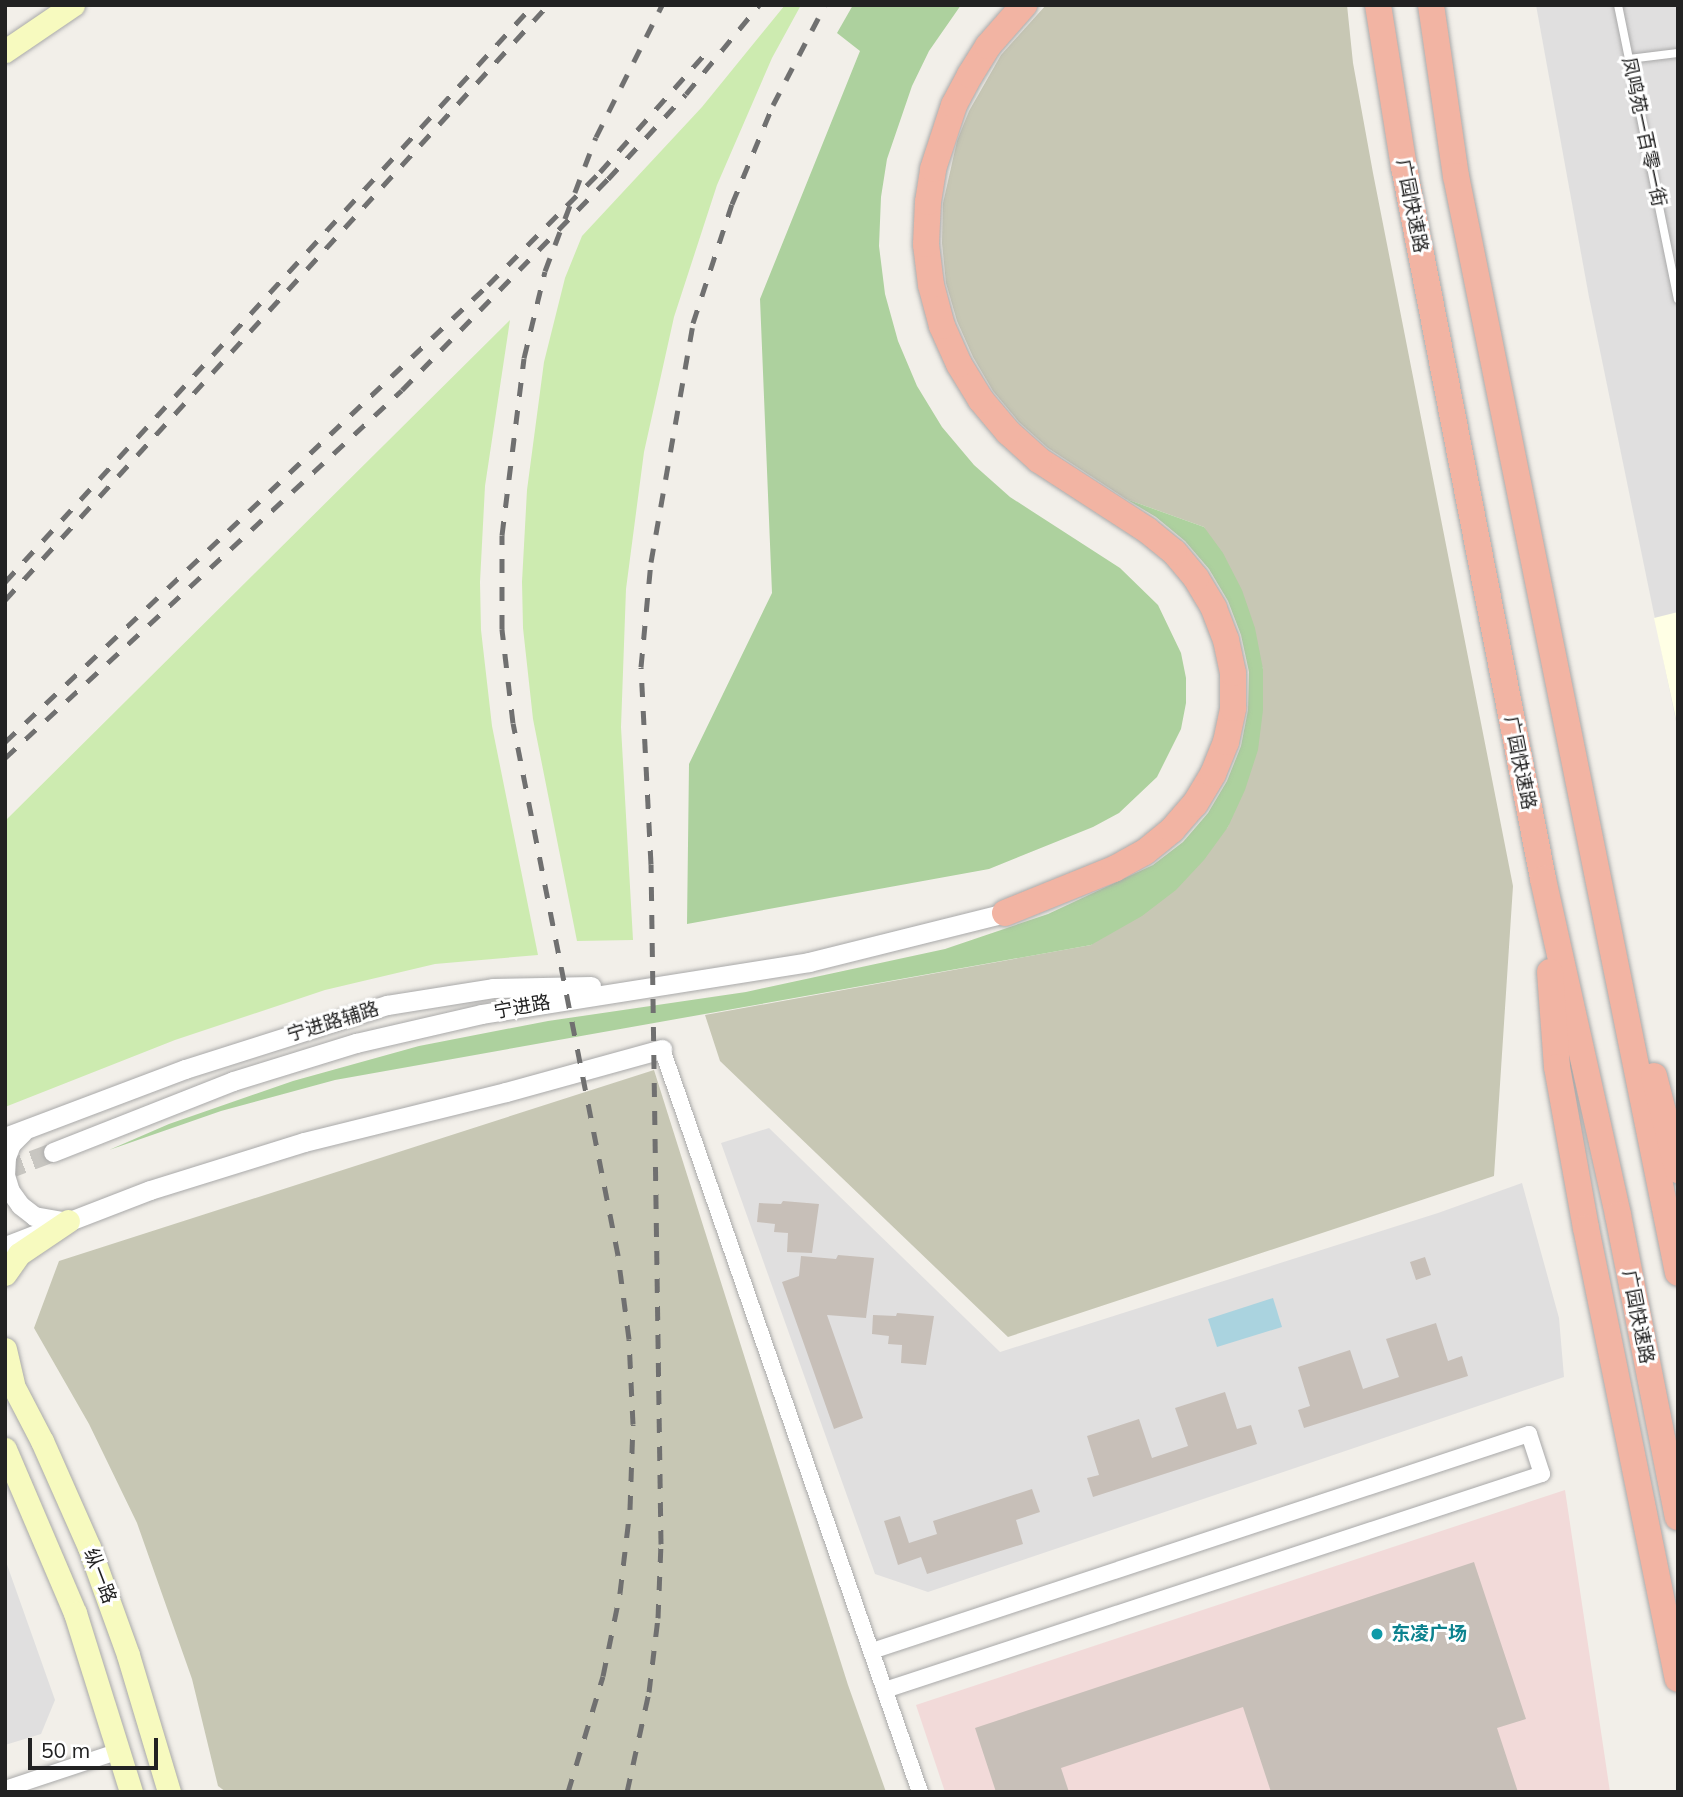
<!DOCTYPE html>
<meta charset="utf-8">
<style>
body{margin:0}
#map{position:relative;width:1683px;height:1797px;overflow:hidden;background:#f2efe9;font-family:Mulish,"Noto Sans SC",sans-serif}
div>[style]{position:absolute}
[style*='--x']{left:calc(var(--x)*1px);top:calc(var(--y)*1px);width:calc(var(--w)*1px);rotate:calc(var(--a)*1deg)}
.residential>*{inset:0;background:#e0dfdf}
.commercial>*{inset:0;background:#f2dad9}
.education>*{inset:0;background:#ffffe5}
.construction>*{inset:0;background:#c7c7b4}
.grass>*{inset:0;background:#cdebb0}
.forest>*{inset:0;background:#add19e}
.water>*{inset:0;background:#aad3df}
.building>*{inset:0;background:#c7bfb8}
.tertiary-tunnel>*{height:19px;margin-top:-9.5px;transform-origin:0;background:repeating-linear-gradient(90deg,#c8c6c1 0 19px,transparent 0 29px)}
.roads{filter:drop-shadow(0 0 2px #a9a9a9) drop-shadow(0 0 2px #a9a9a9)}
.service>*{height:8px;margin:-4px;padding:0 4px;transform-origin:4px;border-radius:4px;background:#fff}
.minor>*{height:16px;margin:-8px;padding:0 8px;transform-origin:8px;border-radius:8px;background:#fff}
.tertiary>*{height:19px;margin:-9.5px;padding:0 9.5px;transform-origin:9.5px;border-radius:9.5px;background:#fff}
.secondary>*{height:23px;margin:-11.5px;padding:0 11.5px;transform-origin:11.5px;border-radius:11.5px;background:#f7fabf}
.trunk>*{height:26px;margin:-13px;padding:0 13px;transform-origin:13px;border-radius:13px;background:#f2b4a3}
.rail>*{height:5px;margin-top:-2.5px;transform-origin:0;background:repeating-linear-gradient(90deg,#707070 0 14px,transparent 0 28px)}
.dots>*{width:19px;height:19px;translate:-50% -50%;box-sizing:border-box;border:4px solid #fff;border-radius:50%}
span{translate:-50% -50%;white-space:nowrap;text-align:center;line-height:1.15;-webkit-text-stroke:6px #fff;paint-order:stroke}
.street-label{font-size:19px;color:#222}
.culture-label{font-size:19px;color:#0d838f;font-weight:700}
.left{translate:0 -50%;text-align:left}
.frame{position:absolute;inset:0;border:7px solid #222;pointer-events:none}
.scale{position:absolute;left:28px;top:1738px;width:130px;height:32px;box-sizing:border-box;border:4px solid #222;border-top:0;padding-left:9px;font-size:21px;line-height:24px;white-space:nowrap;color:#222;-webkit-text-stroke:5px #fff;paint-order:stroke}
</style>
<div id="map">
<div class="residential">
<div style="clip-path:polygon(1536px 5px,1678px 5px,1678px 731px,1589px 297px)"></div>
<div style="clip-path:polygon(769px 1128px,1000px 1352px,1438px 1213px,1522px 1183px,1559px 1318px,1564px 1377px,928px 1592px,875px 1574px,721px 1143px)"></div>
<div style="clip-path:polygon(5px 1559px,55px 1700px,41px 1734px,5px 1745px)"></div>
</div>
<div class="commercial">
<div style="clip-path:polygon(1565px 1490px,1610px 1792px,945px 1792px,916px 1705px)"></div>
</div>
<div class="education">
<div style="clip-path:polygon(1678px 612px,1678px 728px,1654px 618px)"></div>
</div>
<div class="construction">
<div style="clip-path:polygon(1046px 5px,1347px 5px,1353px 63px,1373px 173px,1513px 886px,1494px 1176px,1008px 1337px,720px 1061px,705px 1015px,1091px 945px,1228px 827px,1263px 669px,1204px 527px,1126px 499px,1048px 448px,1019px 422px,993px 391px,973px 357px,957px 321px,946px 283px,942px 243px,943px 203px,957px 141px,969px 111px,1001px 55px)"></div>
<div style="clip-path:polygon(654px 1070px,848px 1685px,886px 1792px,226px 1792px,218px 1786px,192px 1679px,137px 1523px,89px 1424px,34px 1328px,59px 1261px)"></div>
</div>
<div class="grass">
<div style="clip-path:polygon(785px 5px,801px 5px,772px 58px,717px 185px,674px 317px,644px 452px,626px 589px,621px 727px,633px 940px,577px 941px,533px 719px,523px 628px,522px 582px,527px 490px,544px 362px,565px 278px,582px 236px,702px 107px)"></div>
<div style="clip-path:polygon(510px 320px,485px 486px,480px 582px,481px 630px,492px 726px,538px 955px,435px 964px,325px 990px,175px 1040px,5px 1107px,5px 821px)"></div>
</div>
<div class="forest">
<div style="clip-path:polygon(853px 5px,961px 5px,929px 51px,912px 86px,887px 159px,881px 197px,879px 246px,885px 294px,898px 341px,917px 386px,942px 427px,974px 465px,1010px 497px,1120px 568px,1158px 605px,1181px 653px,1186px 678px,1186px 703px,1181px 729px,1157px 777px,1119px 813px,1093px 827px,989px 869px,687px 924px,689px 764px,772px 593px,760px 299px,860px 51px,837px 33px)"></div>
<div style="clip-path:polygon(1126px 499px,1204px 527px,1223px 553px,1242px 590px,1255px 628px,1263px 669px,1263px 710px,1258px 750px,1245px 790px,1228px 827px,1204px 860px,1176px 890px,1142px 916px,1091px 945px,335px 1080px,221px 1111px,109px 1150px,169px 1124px,293px 1081px,419px 1046px,548px 1021px,746px 992px,945px 949px,1048px 914px,1153px 865px,1183px 842px,1208px 813px,1227px 781px,1241px 746px,1248px 710px,1249px 672px,1241px 635px,1228px 601px,1209px 569px,1185px 541px,1156px 517px)"></div>
</div>
<div class="water">
<div style="clip-path:polygon(1273px 1298px,1282px 1327px,1217px 1347px,1208px 1319px)"></div>
</div>
<div class="building">
<div style="clip-path:polygon(783px 1201px,819px 1204px,812px 1253px,787px 1252px,788px 1233px,774px 1232px,775px 1224px,757px 1222px,759px 1203px,781px 1204px)"></div>
<div style="clip-path:polygon(838px 1255px,874px 1258px,866px 1318px,827px 1315px,863px 1418px,834px 1429px,782px 1282px,799px 1276px,801px 1256px,836px 1259px)"></div>
<div style="clip-path:polygon(1425px 1257px,1431px 1275px,1416px 1280px,1410px 1262px)"></div>
<div style="clip-path:polygon(897px 1313px,934px 1316px,926px 1365px,901px 1363px,902px 1345px,888px 1344px,889px 1336px,872px 1334px,873px 1315px,896px 1316px)"></div>
<div style="clip-path:polygon(1436px 1323px,1448px 1361px,1462px 1356px,1468px 1376px,1304px 1428px,1298px 1410px,1310px 1406px,1298px 1367px,1350px 1350px,1363px 1389px,1399px 1377px,1386px 1339px)"></div>
<div style="clip-path:polygon(1225px 1392px,1237px 1429px,1251px 1425px,1257px 1444px,1093px 1497px,1087px 1478px,1099px 1475px,1087px 1436px,1139px 1419px,1152px 1458px,1188px 1446px,1175px 1408px)"></div>
<div style="clip-path:polygon(1032px 1489px,1040px 1512px,1016px 1520px,1023px 1544px,927px 1574px,921px 1557px,898px 1565px,884px 1521px,900px 1516px,909px 1543px,937px 1534px,933px 1521px)"></div>
<div style="clip-path:polygon(1474px 1562px,1526px 1719px,1497px 1728px,1518px 1792px,1271px 1792px,1243px 1707px,1061px 1768px,1069px 1792px,996px 1792px,975px 1728px)"></div>
</div>
<div class="tertiary-tunnel">
<div style="--x:5;--y:1170;--w:51;--a:-20.6"></div>
</div>
<div class="roads">
<div class="service">
<div style="--x:1618;--y:5;--w:300;--a:78.5"></div>
<div style="--x:1629;--y:59;--w:49;--a:-7"></div>
</div>
<div class="minor">
<div style="--x:662;--y:1049;--w:787;--a:70.85"></div>
<div style="--x:872;--y:1651;--w:692;--a:-18.28"></div>
<div style="--x:1529;--y:1434;--w:42;--a:72"></div>
<div style="--x:1542;--y:1474;--w:692;--a:161.8"></div>
<div style="--x:5;--y:1789;--w:120;--a:-18.4"></div>
</div>
<div class="tertiary">
<div style="--x:23;--y:1132;--w:17;--a:135"></div>
<div style="--x:11;--y:1144;--w:14;--a:111"></div>
<div style="--x:6;--y:1157;--w:18;--a:93"></div>
<div style="--x:5;--y:1175;--w:17;--a:73"></div>
<div style="--x:10;--y:1191;--w:17;--a:54"></div>
<div style="--x:20;--y:1205;--w:18;--a:38"></div>
<div style="--x:34;--y:1216;--w:29;--a:10"></div>
<div style="--x:5;--y:1137;--w:192;--a:-20.7"></div>
<div style="--x:185;--y:1069;--w:212;--a:-17.6"></div>
<div style="--x:387;--y:1005;--w:107;--a:-9.1"></div>
<div style="--x:493;--y:988;--w:98;--a:-1.2"></div>
<div style="--x:53;--y:1152;--w:193;--a:-21.5"></div>
<div style="--x:233;--y:1081;--w:129;--a:-17.2"></div>
<div style="--x:356;--y:1043;--w:129;--a:-13"></div>
<div style="--x:482;--y:1014;--w:331;--a:-9"></div>
<div style="--x:809;--y:962;--w:202;--a:-14"></div>
<div style="--x:5;--y:1246;--w:155;--a:-21.1"></div>
<div style="--x:150;--y:1190;--w:161;--a:-17.3"></div>
<div style="--x:304;--y:1142;--w:208;--a:-13.9"></div>
<div style="--x:506;--y:1092;--w:162;--a:-15.4"></div>
</div>
<div class="secondary">
<div style="--x:5;--y:51;--w:82;--a:-34.1"></div>
<div style="--x:5;--y:1274;--w:24;--a:-55"></div>
<div style="--x:19;--y:1254;--w:59;--a:-34"></div>
<div style="--x:5;--y:1349;--w:35;--a:77"></div>
<div style="--x:5;--y:1370;--w:80;--a:62.5"></div>
<div style="--x:42;--y:1441;--w:116;--a:66.1"></div>
<div style="--x:89;--y:1547;--w:115;--a:70.1"></div>
<div style="--x:128;--y:1655;--w:143;--a:73.3"></div>
<div style="--x:5;--y:1449;--w:178;--a:66.9"></div>
<div style="--x:75;--y:1613;--w:188;--a:72.6"></div>
</div>
<div class="trunk">
<div style="--x:1378;--y:5;--w:164;--a:80.9"></div>
<div style="--x:1404;--y:167;--w:725;--a:78.95"></div>
<div style="--x:1543;--y:879;--w:344;--a:77.4"></div>
<div style="--x:1618;--y:1215;--w:308;--a:78.8"></div>
<div style="--x:1431;--y:5;--w:173;--a:81.7"></div>
<div style="--x:1456;--y:176;--w:1119;--a:78.56"></div>
<div style="--x:1005;--y:913;--w:118;--a:-22"></div>
<div style="--x:1114;--y:869;--w:35;--a:-29"></div>
<div style="--x:1145;--y:852;--w:35;--a:-39"></div>
<div style="--x:1172;--y:830;--w:35;--a:-49"></div>
<div style="--x:1195;--y:804;--w:35;--a:-59"></div>
<div style="--x:1213;--y:774;--w:35;--a:-68"></div>
<div style="--x:1226;--y:742;--w:35;--a:-78"></div>
<div style="--x:1233;--y:708;--w:35;--a:-90"></div>
<div style="--x:1233;--y:673;--w:34;--a:-102"></div>
<div style="--x:1226;--y:640;--w:34;--a:-111"></div>
<div style="--x:1214;--y:608;--w:35;--a:-121"></div>
<div style="--x:1196;--y:578;--w:34;--a:-130"></div>
<div style="--x:1174;--y:552;--w:35;--a:-141"></div>
<div style="--x:1147;--y:530;--w:129;--a:-147.1"></div>
<div style="--x:1039;--y:460;--w:42;--a:-137.9"></div>
<div style="--x:1008;--y:432;--w:42;--a:-130.2"></div>
<div style="--x:981;--y:400;--w:42;--a:-121.4"></div>
<div style="--x:959;--y:364;--w:42;--a:-114.1"></div>
<div style="--x:942;--y:326;--w:42;--a:-105"></div>
<div style="--x:931;--y:285;--w:41;--a:-97"></div>
<div style="--x:926;--y:244;--w:42;--a:-87.3"></div>
<div style="--x:928;--y:202;--w:33;--a:-81"></div>
<div style="--x:933;--y:169;--w:67;--a:-71.8"></div>
<div style="--x:954;--y:105;--w:34;--a:-62"></div>
<div style="--x:970;--y:75;--w:34;--a:-58"></div>
<div style="--x:988;--y:46;--w:55;--a:-48.7"></div>
<div style="--x:1550;--y:972;--w:95;--a:85.8"></div>
<div style="--x:1557;--y:1067;--w:164;--a:79.8"></div>
<div style="--x:1586;--y:1228;--w:460;--a:78.5"></div>
<div style="--x:1654;--y:1076;--w:97;--a:75.7"></div>
</div>
</div>
<div class="rail">
<div style="--x:5;--y:582;--w:782;--a:-47.54"></div>
<div style="--x:5;--y:600;--w:806;--a:-47.62"></div>
<div style="--x:5;--y:742;--w:665;--a:-43.42"></div>
<div style="--x:488;--y:285;--w:159;--a:-45.3"></div>
<div style="--x:600;--y:172;--w:155;--a:-48.4"></div>
<div style="--x:5;--y:758;--w:541;--a:-42.83"></div>
<div style="--x:402;--y:390;--w:295;--a:-45.7"></div>
<div style="--x:608;--y:179;--w:115;--a:-47.5"></div>
<div style="--x:686;--y:94;--w:115;--a:-50.6"></div>
<div style="--x:568;--y:1792;--w:121;--a:-73.2"></div>
<div style="--x:603;--y:1676;--w:85;--a:-78.4"></div>
<div style="--x:620;--y:1593;--w:85;--a:-83.2"></div>
<div style="--x:630;--y:1509;--w:85;--a:-88"></div>
<div style="--x:633;--y:1424;--w:85;--a:-92.7"></div>
<div style="--x:629;--y:1339;--w:85;--a:-97.5"></div>
<div style="--x:618;--y:1255;--w:542;--a:-101.16"></div>
<div style="--x:513;--y:723;--w:95;--a:-96.7"></div>
<div style="--x:502;--y:629;--w:94;--a:-90"></div>
<div style="--x:502;--y:535;--w:178;--a:-82.9"></div>
<div style="--x:524;--y:358;--w:89;--a:-76.4"></div>
<div style="--x:545;--y:271;--w:143;--a:-69.2"></div>
<div style="--x:596;--y:137;--w:148;--a:-63.4"></div>
<div style="--x:627;--y:1792;--w:102;--a:-77.6"></div>
<div style="--x:649;--y:1692;--w:75;--a:-83.1"></div>
<div style="--x:658;--y:1618;--w:74;--a:-87.7"></div>
<div style="--x:661;--y:1544;--w:680;--a:-90.84"></div>
<div style="--x:651;--y:864;--w:197;--a:-92.9"></div>
<div style="--x:641;--y:667;--w:105;--a:-84.6"></div>
<div style="--x:651;--y:562;--w:243;--a:-80"></div>
<div style="--x:693;--y:323;--w:125;--a:-71.9"></div>
<div style="--x:732;--y:204;--w:107;--a:-67.5"></div>
<div style="--x:773;--y:105;--w:113;--a:-62.5"></div>
</div>
<div class="dots">
<div style="left:1377px;top:1634px;background:#0f9aa8"></div>
</div>
<div class="street-label">
<span style="left:1644px;top:132px;rotate:78deg">凤鸣苑一百零一街</span>
<span style="left:1412px;top:206px;rotate:79deg">广园快速路</span>
<span style="left:1520px;top:763px;rotate:79deg">广园快速路</span>
<span style="left:522px;top:1007px;rotate:-10deg">宁进路</span>
<span style="left:333px;top:1022px;rotate:-17deg">宁进路辅路</span>
<span style="left:1638px;top:1317px;rotate:79deg">广园快速路</span>
<span style="left:100px;top:1576px;rotate:69deg">纵一路</span>
</div>
<div class="culture-label">
<span class="left" style="left:1391px;top:1634px">东凌广场</span>
</div>
<div class="frame"></div>
<div class="scale">50 m</div>
</div>
